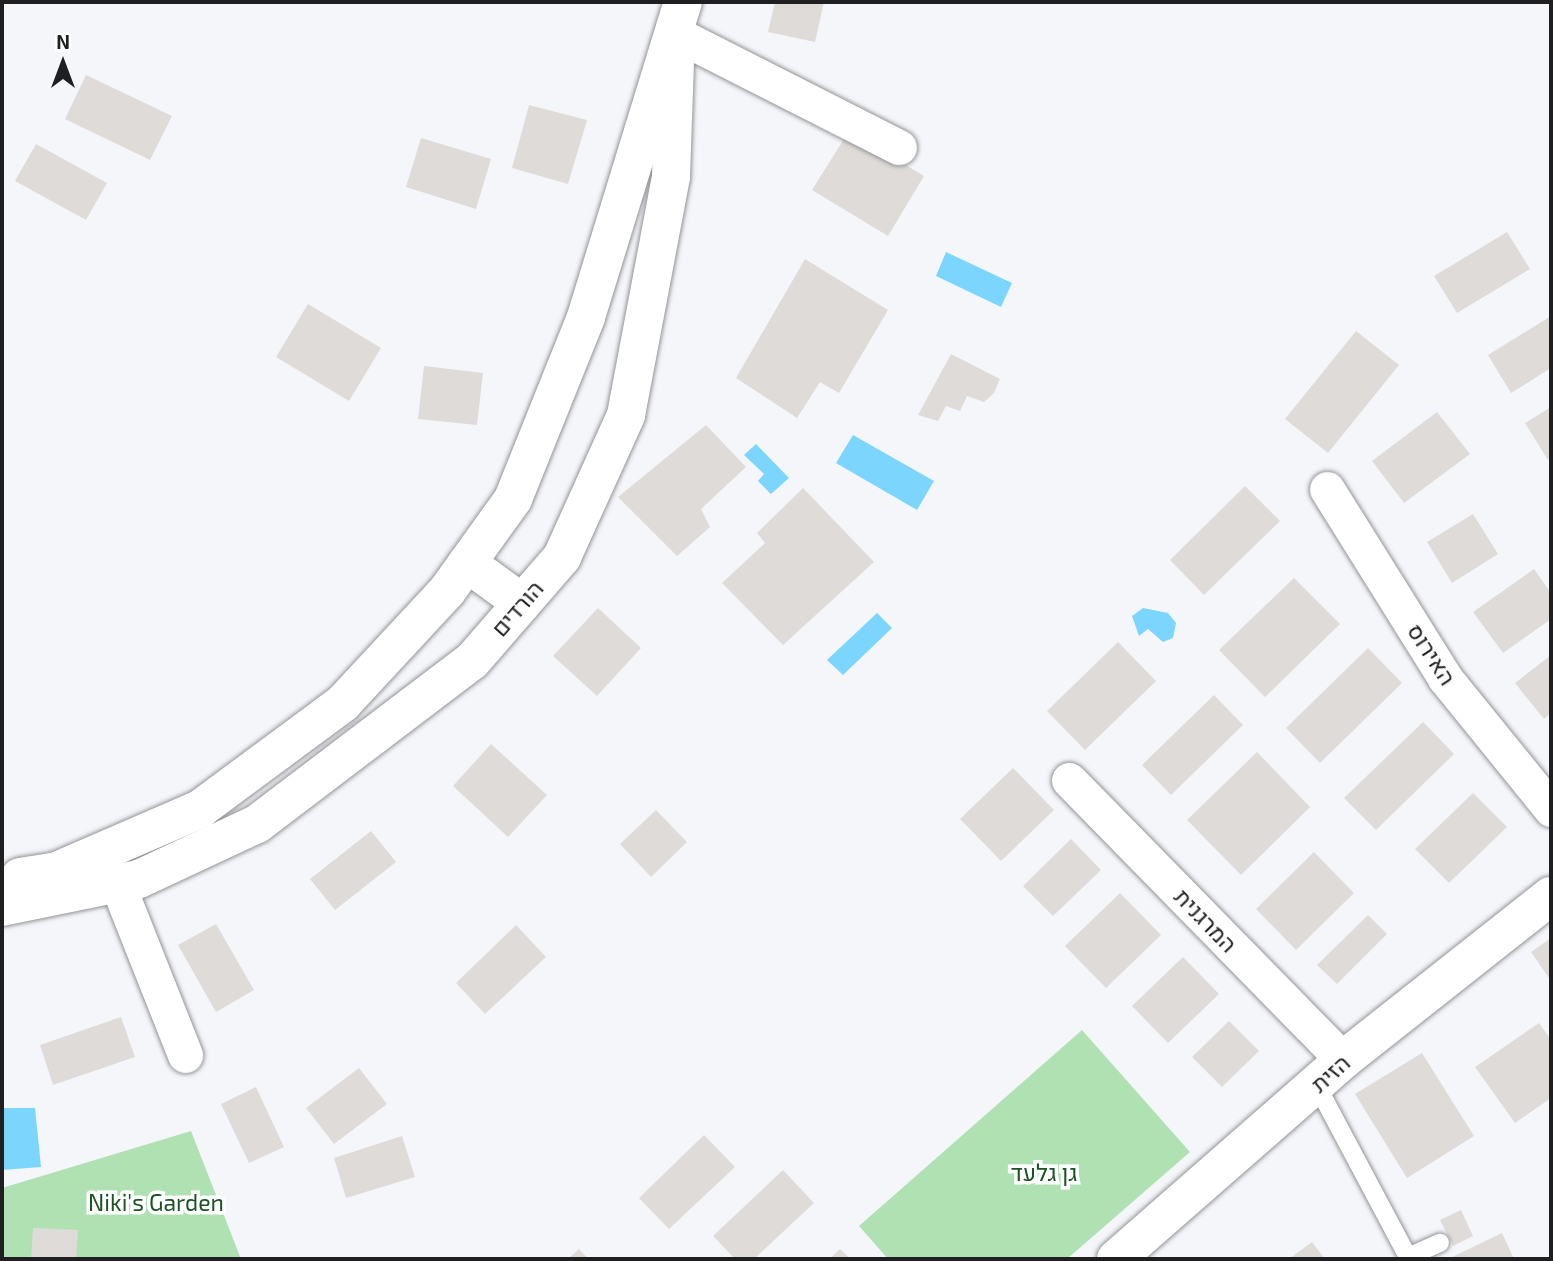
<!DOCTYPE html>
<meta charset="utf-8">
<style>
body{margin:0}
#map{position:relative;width:1553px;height:1261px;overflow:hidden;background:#f5f6fa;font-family:"Exo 2",Heebo,sans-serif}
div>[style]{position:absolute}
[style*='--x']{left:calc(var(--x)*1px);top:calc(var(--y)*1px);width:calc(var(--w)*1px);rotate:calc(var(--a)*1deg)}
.green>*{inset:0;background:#b0e1b3}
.water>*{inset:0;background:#7cd5fd}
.building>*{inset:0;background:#dfdbd9}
.roads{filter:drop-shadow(0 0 2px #939497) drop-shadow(0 0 2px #939497)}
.service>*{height:18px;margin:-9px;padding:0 9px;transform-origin:9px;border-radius:9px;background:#fff}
.minor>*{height:35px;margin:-17.5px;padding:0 17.5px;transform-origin:17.5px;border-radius:17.5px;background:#fff}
.tertiary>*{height:38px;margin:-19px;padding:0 19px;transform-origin:19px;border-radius:19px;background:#fff}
span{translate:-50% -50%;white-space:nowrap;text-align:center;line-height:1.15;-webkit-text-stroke:7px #fff;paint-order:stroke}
.street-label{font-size:23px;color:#1f1f21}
.park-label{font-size:23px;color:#1b5224}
.frame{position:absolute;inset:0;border:4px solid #1f1f21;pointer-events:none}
.north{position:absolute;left:28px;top:28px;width:70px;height:70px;-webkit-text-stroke:5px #fff;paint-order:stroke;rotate:0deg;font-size:19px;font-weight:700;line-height:28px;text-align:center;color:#1f1f21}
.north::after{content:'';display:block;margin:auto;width:24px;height:32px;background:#1f1f21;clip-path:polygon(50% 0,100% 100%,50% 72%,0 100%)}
</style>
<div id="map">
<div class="green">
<div style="clip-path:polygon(1082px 1030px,1190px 1152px,1067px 1259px,888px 1259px,859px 1226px)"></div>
<div style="clip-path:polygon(191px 1131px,241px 1259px,2px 1259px,2px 1188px)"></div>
</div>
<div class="water">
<div style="clip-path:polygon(946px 252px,1012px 283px,1001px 307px,936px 276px)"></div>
<div style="clip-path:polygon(853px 435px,934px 481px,917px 510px,836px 463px)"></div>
<div style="clip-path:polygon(756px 444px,789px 478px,771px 494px,758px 481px,764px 474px,744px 455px)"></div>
<div style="clip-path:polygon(1143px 608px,1168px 613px,1176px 623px,1173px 638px,1163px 642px,1148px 629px,1139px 636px,1132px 616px)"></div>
<div style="clip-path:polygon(877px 613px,892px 628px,843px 675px,827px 660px)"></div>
<div style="clip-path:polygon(2px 1108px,35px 1108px,41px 1167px,2px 1170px)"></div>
</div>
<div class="building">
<div style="clip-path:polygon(775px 2px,824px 2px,815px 42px,768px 32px)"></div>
<div style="clip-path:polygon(86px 75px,172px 116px,150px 160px,65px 119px)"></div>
<div style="clip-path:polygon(529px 105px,587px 120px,568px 184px,512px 168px)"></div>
<div style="clip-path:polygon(849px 131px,924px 176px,888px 236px,812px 190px)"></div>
<div style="clip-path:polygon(421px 138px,491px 159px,476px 209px,406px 187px)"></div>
<div style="clip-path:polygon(36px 144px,107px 183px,86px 220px,15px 181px)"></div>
<div style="clip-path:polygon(1507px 232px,1530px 269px,1457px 313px,1434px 276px)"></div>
<div style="clip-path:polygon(805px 259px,888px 310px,839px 393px,820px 382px,797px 418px,736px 378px)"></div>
<div style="clip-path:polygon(308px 304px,381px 348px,349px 401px,276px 357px)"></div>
<div style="clip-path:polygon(1551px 316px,1551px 368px,1511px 393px,1488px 355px)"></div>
<div style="clip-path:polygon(1356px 331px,1399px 365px,1328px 453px,1285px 419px)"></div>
<div style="clip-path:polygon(951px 354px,1000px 379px,994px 393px,984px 402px,967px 396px,960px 411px,946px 406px,938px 421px,918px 415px)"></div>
<div style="clip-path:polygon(424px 366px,483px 373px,477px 425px,418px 419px)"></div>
<div style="clip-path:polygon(1551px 407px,1551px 458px,1548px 460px,1525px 423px)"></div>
<div style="clip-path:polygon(1437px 412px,1470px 454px,1404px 503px,1372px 461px)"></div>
<div style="clip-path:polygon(706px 425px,746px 467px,701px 509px,710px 527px,677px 556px,618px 497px)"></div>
<div style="clip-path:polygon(1245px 486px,1280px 521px,1204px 595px,1170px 560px)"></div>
<div style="clip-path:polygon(803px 488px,874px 562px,783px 645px,722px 583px,765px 543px,757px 533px)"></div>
<div style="clip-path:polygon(1473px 514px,1498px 554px,1452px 583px,1427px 542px)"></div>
<div style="clip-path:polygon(1534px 569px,1551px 593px,1551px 619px,1503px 653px,1473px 612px)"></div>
<div style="clip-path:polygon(1294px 578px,1340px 624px,1265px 697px,1219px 650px)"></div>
<div style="clip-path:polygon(598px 608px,641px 648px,597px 696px,553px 656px)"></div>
<div style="clip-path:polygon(1118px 642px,1156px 681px,1085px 750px,1047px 711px)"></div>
<div style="clip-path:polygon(1368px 648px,1402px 683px,1320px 763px,1286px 728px)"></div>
<div style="clip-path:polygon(1551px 655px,1551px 713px,1544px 719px,1515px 683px)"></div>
<div style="clip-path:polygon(1214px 695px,1243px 725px,1171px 795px,1142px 765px)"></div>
<div style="clip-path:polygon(1423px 722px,1454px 754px,1376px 830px,1344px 798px)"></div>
<div style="clip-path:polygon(491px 744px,547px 795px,508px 837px,453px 786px)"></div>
<div style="clip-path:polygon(1257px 752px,1310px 807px,1241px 875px,1187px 820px)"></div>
<div style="clip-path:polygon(1013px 768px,1054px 810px,1001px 861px,960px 819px)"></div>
<div style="clip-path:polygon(1473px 793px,1507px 827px,1449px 883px,1415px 849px)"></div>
<div style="clip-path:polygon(656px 810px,687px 842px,651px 877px,620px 844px)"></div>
<div style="clip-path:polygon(371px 831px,396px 862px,335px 910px,310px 879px)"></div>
<div style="clip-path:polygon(1071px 839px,1101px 870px,1053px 916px,1023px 886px)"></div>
<div style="clip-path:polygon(1314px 852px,1354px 893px,1296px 950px,1256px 909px)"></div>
<div style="clip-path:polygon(1120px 893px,1161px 935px,1106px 988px,1065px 946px)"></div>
<div style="clip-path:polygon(1368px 915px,1387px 934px,1337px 984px,1317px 965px)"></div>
<div style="clip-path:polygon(216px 924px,254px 990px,216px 1012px,178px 945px)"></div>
<div style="clip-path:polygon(516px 925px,546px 957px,485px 1014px,456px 983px)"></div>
<div style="clip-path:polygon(1551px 938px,1551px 981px,1531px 952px)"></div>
<div style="clip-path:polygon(1183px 957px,1219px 994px,1168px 1043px,1132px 1006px)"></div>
<div style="clip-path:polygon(121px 1017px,135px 1057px,53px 1085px,40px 1045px)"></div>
<div style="clip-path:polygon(1229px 1021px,1259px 1051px,1222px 1087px,1192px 1057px)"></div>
<div style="clip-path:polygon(1539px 1023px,1551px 1040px,1551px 1098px,1515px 1123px,1475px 1067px)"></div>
<div style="clip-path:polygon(1422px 1053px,1474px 1136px,1407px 1178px,1355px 1094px)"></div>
<div style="clip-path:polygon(359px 1068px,387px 1104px,334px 1144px,306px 1108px)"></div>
<div style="clip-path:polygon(256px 1087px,284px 1147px,249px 1163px,221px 1104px)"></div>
<div style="clip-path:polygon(704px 1135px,735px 1167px,669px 1229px,639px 1198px)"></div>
<div style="clip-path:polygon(402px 1136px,415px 1177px,346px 1198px,334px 1158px)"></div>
<div style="clip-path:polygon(783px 1170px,814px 1203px,754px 1259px,735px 1259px,713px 1236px)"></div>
<div style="clip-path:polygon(1461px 1210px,1473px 1236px,1453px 1246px,1440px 1220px)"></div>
<div style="clip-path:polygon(33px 1228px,78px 1230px,76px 1259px,31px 1259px)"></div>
<div style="clip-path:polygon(1502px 1233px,1514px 1259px,1448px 1259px)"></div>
<div style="clip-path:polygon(1312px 1242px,1325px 1259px,1289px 1259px)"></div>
<div style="clip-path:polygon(579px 1249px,588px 1259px,568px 1259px)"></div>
<div style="clip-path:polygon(840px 1249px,851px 1259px,829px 1259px)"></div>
</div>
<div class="roads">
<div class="service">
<div style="--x:1316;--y:1084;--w:196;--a:62"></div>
<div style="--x:1408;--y:1257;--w:35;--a:-24"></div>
</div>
<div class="minor">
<div style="--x:676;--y:34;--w:250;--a:26.9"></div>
<div style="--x:1327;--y:489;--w:223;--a:58"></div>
<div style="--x:1445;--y:678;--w:169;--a:51"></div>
<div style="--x:1069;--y:780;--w:392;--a:45.6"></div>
<div style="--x:117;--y:883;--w:185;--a:68.4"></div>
</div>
<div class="tertiary">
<div style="--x:467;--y:563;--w:68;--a:36"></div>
<div style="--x:20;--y:877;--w:37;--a:-9"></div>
<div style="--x:57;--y:871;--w:156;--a:-23.4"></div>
<div style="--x:200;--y:809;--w:178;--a:-36.5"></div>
<div style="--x:343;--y:703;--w:153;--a:-47.1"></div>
<div style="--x:447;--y:591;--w:113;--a:-54.3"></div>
<div style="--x:513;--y:499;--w:196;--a:-68.1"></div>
<div style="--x:586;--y:317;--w:330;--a:-72.9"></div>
<div style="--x:2;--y:907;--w:140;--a:-11.6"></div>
<div style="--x:139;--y:879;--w:130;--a:-25"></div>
<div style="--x:257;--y:824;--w:270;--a:-37.2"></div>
<div style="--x:472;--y:661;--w:138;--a:-49.1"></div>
<div style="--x:562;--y:557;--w:156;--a:-65.7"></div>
<div style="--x:626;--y:415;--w:243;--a:-79.3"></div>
<div style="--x:671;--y:176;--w:142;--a:-88"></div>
<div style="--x:1116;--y:1259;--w:302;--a:-41.2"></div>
<div style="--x:1343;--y:1060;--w:265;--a:-38.3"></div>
</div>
</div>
<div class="street-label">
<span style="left:517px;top:608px;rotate:-49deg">הורדים</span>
<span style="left:1432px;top:654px;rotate:57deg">האירוס</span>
<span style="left:1206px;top:920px;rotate:46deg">המרגנית</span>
<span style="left:1330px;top:1073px;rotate:-42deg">הזית</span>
</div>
<div class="park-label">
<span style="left:1044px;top:1172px">גן גלעד</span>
<span style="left:156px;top:1202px">Niki's Garden</span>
</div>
<div class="frame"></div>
<div class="north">N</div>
</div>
